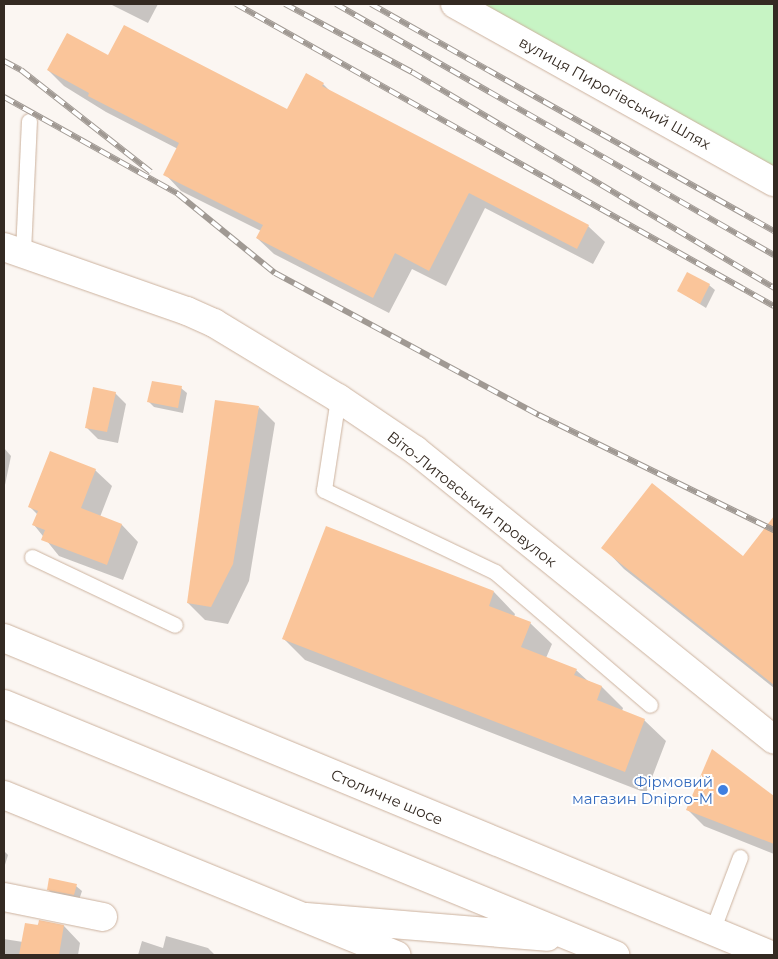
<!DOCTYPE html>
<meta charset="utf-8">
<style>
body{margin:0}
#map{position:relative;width:778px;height:959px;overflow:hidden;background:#fbf6f2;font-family:Montserrat,sans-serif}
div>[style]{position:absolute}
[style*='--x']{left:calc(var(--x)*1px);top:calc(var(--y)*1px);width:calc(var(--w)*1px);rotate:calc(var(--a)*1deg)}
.green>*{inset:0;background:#c7f4c4}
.shadow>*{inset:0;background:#0003}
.building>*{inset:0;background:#fac59a}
.roads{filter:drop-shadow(0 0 1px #ccb29e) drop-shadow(0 0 1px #ccb29e)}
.lane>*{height:15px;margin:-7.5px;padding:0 7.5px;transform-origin:7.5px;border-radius:7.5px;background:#fff}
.street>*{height:28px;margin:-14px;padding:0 14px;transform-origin:14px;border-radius:14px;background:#fff}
.secondary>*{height:28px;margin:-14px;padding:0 14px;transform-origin:14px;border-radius:14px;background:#fff}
.highway>*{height:28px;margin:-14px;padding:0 14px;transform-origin:14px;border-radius:14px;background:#fff}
.rail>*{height:5.5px;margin-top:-2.75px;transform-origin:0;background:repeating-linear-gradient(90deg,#fff 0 11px,#a09993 0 22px);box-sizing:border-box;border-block:1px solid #a09993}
.dots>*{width:14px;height:14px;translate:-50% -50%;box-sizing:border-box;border:2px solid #fff;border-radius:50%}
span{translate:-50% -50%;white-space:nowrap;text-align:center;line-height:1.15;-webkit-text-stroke:4px #fff;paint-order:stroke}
.street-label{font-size:15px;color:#342a22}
.shop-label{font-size:15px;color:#366cbe}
.right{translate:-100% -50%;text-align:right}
.frame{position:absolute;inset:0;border:5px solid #342a22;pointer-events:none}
</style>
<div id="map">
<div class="green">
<div style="clip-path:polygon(459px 4px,774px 4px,774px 173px)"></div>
</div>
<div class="shadow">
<div style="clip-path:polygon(110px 4px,158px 4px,148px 23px)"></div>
<div style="clip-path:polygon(109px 57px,287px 110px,323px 84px,331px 92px,588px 226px,605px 242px,593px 264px,485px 208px,446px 286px,412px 269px,389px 313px,274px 254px,257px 238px,261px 231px,181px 191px,165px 174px,178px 149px,106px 112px,64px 86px,48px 70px)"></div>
<div style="clip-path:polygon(709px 285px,715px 290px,706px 308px,679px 291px)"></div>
<div style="clip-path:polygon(181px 388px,187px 393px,183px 413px,154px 407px,149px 402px)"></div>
<div style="clip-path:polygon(115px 393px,126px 404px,118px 443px,98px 439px,86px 427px)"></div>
<div style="clip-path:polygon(259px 407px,275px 423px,249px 581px,228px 624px,205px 620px,188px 603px)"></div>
<div style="clip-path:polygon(4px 448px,11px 456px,5px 485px,4px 485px)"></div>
<div style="clip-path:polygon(95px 470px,112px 486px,100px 517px,122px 525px,138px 542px,123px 580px,59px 556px,34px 525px,38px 515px,30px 507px)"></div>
<div style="clip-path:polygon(766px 528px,774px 535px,774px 688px,624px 569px,603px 547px,743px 557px)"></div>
<div style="clip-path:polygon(494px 592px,515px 614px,514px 617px,530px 623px,552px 644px,546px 658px,576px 670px,588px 681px,602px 687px,623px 708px,622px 711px,644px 720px,666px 741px,646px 793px,305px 660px,284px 639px)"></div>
<div style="clip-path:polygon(712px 751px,774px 798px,774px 854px,704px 826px,688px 810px)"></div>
<div style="clip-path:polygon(4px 851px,8px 855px,4px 868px)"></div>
<div style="clip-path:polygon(76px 886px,82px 891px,79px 900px,53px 895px,48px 889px)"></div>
<div style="clip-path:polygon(40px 922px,64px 926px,80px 943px,78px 955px,4px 955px,4px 939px,23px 942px)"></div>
<div style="clip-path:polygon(166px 936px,208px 948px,215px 955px,138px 955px,142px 941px,163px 948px)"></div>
</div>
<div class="building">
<div style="clip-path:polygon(124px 25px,287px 109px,306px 73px,324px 83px,322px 86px,589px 225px,577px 249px,469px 193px,429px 271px,395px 253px,373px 298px,256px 238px,263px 225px,163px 175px,179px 143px,88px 96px,89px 93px,47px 70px,67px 33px,108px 55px)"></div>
<div style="clip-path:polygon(687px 272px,710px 284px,700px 304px,677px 291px)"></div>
<div style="clip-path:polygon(152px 381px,182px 386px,178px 408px,147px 402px)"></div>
<div style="clip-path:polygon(93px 387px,116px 392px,107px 432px,85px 428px)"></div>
<div style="clip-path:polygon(215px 400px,259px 406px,233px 564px,211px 607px,187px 603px)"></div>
<div style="clip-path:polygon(50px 451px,96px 469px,81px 508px,122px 524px,107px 565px,41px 540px,45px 530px,32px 525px,38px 511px,28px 507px)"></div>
<div style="clip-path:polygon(652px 483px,743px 556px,774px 516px,774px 685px,601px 548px)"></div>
<div style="clip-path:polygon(326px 526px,494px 591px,489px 606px,531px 622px,521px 647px,577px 669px,574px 675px,602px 686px,597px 700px,645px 719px,625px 772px,282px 639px)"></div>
<div style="clip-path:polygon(712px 749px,774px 796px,774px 844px,686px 810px)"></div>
<div style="clip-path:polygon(49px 878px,77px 884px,74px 895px,47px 890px)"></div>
<div style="clip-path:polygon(39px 920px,64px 925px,59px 955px,19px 955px,25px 923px,38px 925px)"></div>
</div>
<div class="roads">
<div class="lane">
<div style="--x:23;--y:252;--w:131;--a:-87.4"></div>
<div style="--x:338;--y:398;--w:93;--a:98.7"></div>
<div style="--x:324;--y:490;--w:190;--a:25.6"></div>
<div style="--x:495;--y:572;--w:204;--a:40.6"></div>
<div style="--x:32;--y:557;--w:158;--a:25.4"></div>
<div style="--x:712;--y:931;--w:79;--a:-69.3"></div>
</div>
<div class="street">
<div style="--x:4;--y:247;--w:194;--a:19.3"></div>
<div style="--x:187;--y:311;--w:30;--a:24"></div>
<div style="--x:214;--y:323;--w:145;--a:31.2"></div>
<div style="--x:338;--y:398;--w:93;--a:34"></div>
<div style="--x:415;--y:450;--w:461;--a:38.9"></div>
<div style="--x:4;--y:795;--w:424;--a:22.2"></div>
<div style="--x:4;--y:897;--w:101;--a:11.4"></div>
</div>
<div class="secondary">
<div style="--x:455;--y:4;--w:365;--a:29.2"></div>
</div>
<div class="highway">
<div style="--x:4;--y:638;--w:830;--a:22.46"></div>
<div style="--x:4;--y:704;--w:661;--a:22.33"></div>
<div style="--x:306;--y:917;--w:242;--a:4.7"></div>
</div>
</div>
<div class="rail">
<div style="--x:236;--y:4;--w:617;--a:29.31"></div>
<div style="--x:285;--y:4;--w:144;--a:28.2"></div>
<div style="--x:412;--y:72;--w:422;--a:30.8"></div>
<div style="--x:336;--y:4;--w:505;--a:29.82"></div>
<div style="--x:371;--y:4;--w:463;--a:29.4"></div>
<div style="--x:4;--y:61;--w:19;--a:28"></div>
<div style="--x:21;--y:70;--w:165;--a:38.1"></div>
<div style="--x:4;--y:97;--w:199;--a:29.1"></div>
<div style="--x:178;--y:194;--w:125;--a:39.2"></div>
<div style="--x:275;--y:273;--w:300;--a:28.3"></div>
<div style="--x:539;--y:415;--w:262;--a:26.1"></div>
</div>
<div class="dots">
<div style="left:723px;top:790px;background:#3f7fe0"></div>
</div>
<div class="street-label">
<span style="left:615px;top:93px;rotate:29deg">вулиця Пирогівський Шлях</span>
<span style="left:472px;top:499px;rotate:38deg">Віто-Литовський провулок</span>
<span style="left:387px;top:797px;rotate:23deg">Столичне шосе</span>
</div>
<div class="shop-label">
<span class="right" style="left:713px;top:790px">Фірмовий<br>магазин Dnipro-M</span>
</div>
<div class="frame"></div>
</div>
